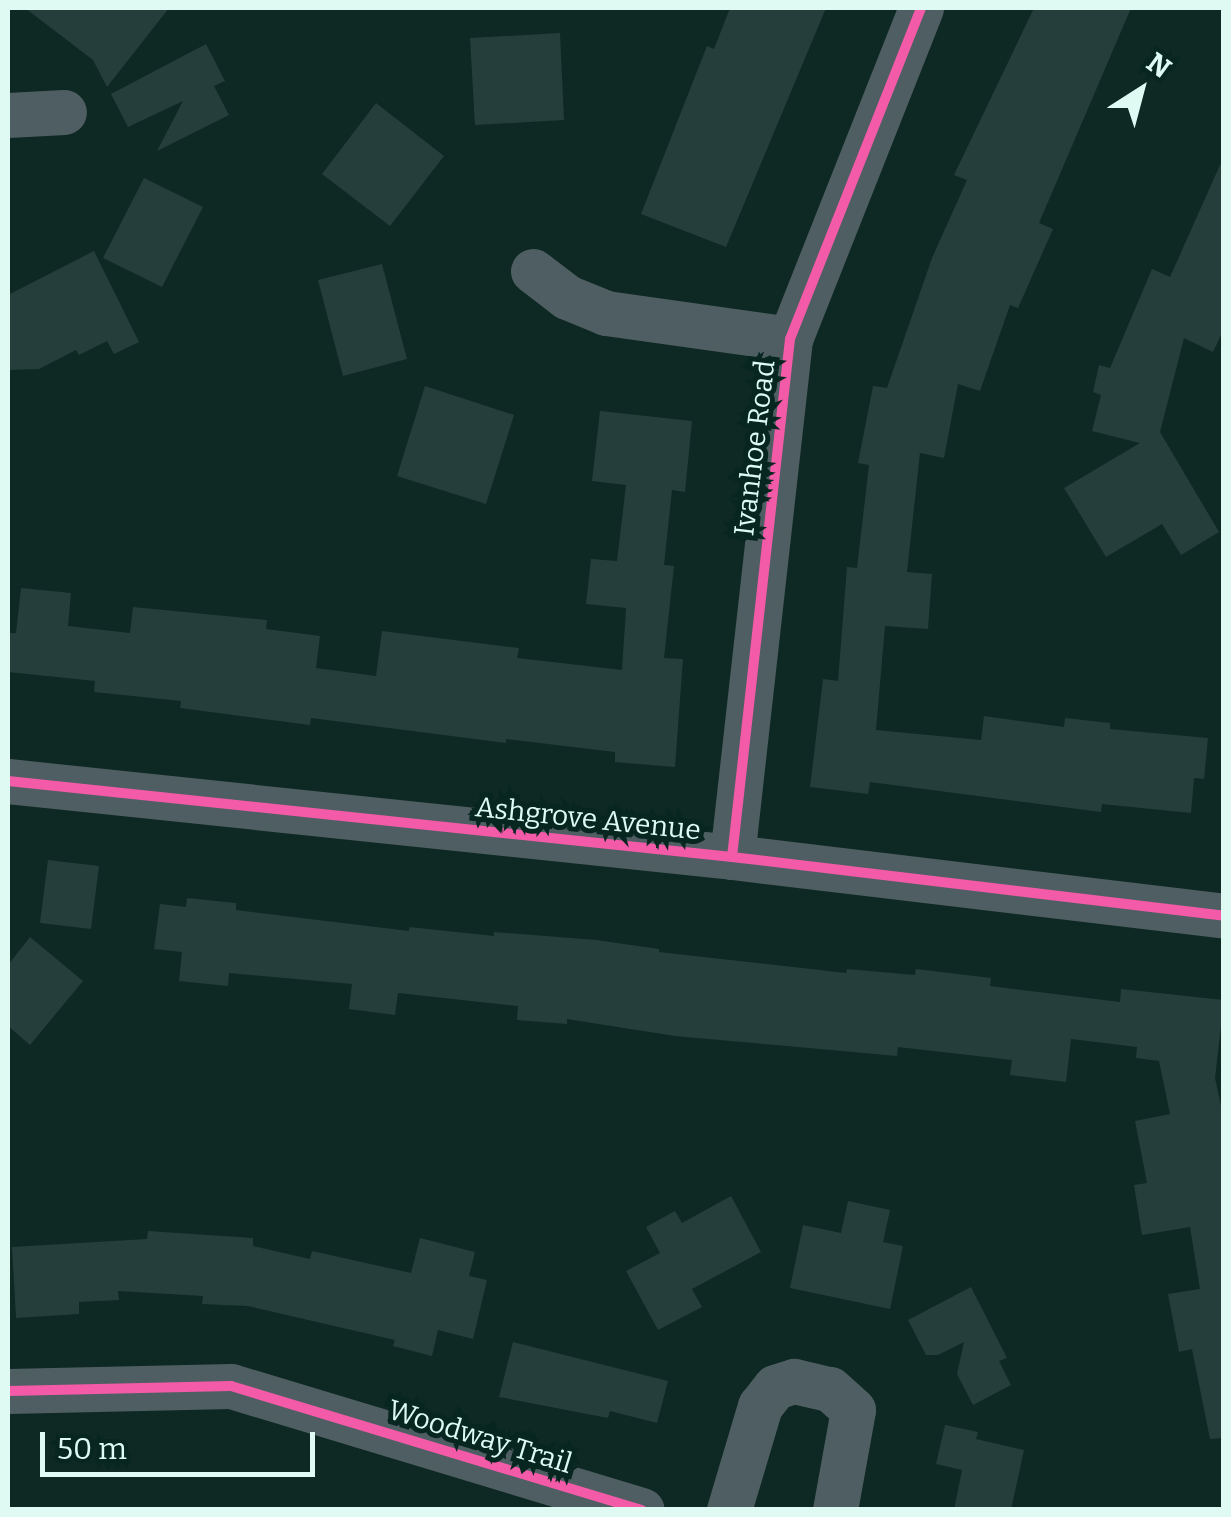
<!DOCTYPE html>
<style>
body{margin:0}
#map{position:relative;width:1231px;height:1517px;overflow:hidden;background:#0e2823;font-family:Bitter,serif}
div>[style]{position:absolute}
[style*='--x']{left:calc(var(--x)*1px);top:calc(var(--y)*1px);width:calc(var(--w)*1px);rotate:calc(var(--a)*1deg)}
.building>*{inset:0;background:#253e3c}
.minor>*{height:45px;margin:-22.5px;padding:0 22.5px;transform-origin:22.5px;border-radius:22.5px;background:#4f5e62}
.cycleway>*{height:10px;margin:-5px;padding:0 5px;transform-origin:5px;border-radius:5px;background:#f35aa7}
span{translate:-50% -50%;white-space:nowrap;text-align:center;line-height:1.15;-webkit-text-stroke:10px #072620;paint-order:stroke}
.street-label{font-size:28px;color:#defaf3}
.frame{position:absolute;inset:0;border:10px solid #defaf3;pointer-events:none}
.north{position:absolute;left:1091px;top:40px;width:100px;height:100px;-webkit-text-stroke:8px #072620;paint-order:stroke;rotate:36deg;font-size:28px;font-weight:700;line-height:40px;text-align:center;color:#defaf3}
.north::after{content:'';display:block;margin:auto;width:35px;height:45px;background:#defaf3;clip-path:polygon(50% 0,100% 100%,50% 72%,0 100%)}
.scale{position:absolute;left:40px;top:1432px;width:275px;height:45px;box-sizing:border-box;border:5px solid #defaf3;border-top:0;padding-left:12px;font-size:30px;line-height:35px;white-space:nowrap;color:#defaf3;-webkit-text-stroke:8px #072620;paint-order:stroke}
</style>
<div id="map">
<div class="building">
<div style="clip-path:polygon(25px 8px,169px 8px,107px 87px,93px 60px)"></div>
<div style="clip-path:polygon(730px 8px,826px 8px,726px 247px,641px 214px,707px 46px,714px 49px)"></div>
<div style="clip-path:polygon(1034px 8px,1131px 8px,1039px 223px,1053px 229px,1018px 308px,1010px 305px,980px 391px,958px 384px,944px 458px,920px 453px,907px 572px,932px 574px,928px 629px,885px 626px,876px 730px,981px 740px,984px 716px,1064px 727px,1065px 718px,1110px 723px,1110px 729px,1208px 738px,1204px 779px,1194px 778px,1191px 813px,1102px 804px,1101px 812px,870px 782px,868px 794px,810px 787px,823px 679px,838px 681px,847px 567px,857px 568px,869px 465px,858px 463px,873px 386px,887px 388px,932px 258px,967px 180px,954px 175px)"></div>
<div style="clip-path:polygon(560px 33px,564px 120px,475px 125px,470px 38px)"></div>
<div style="clip-path:polygon(206px 44px,225px 81px,214px 86px,229px 115px,157px 151px,183px 101px,128px 127px,111px 94px)"></div>
<div style="clip-path:polygon(376px 103px,444px 156px,390px 226px,322px 174px)"></div>
<div style="clip-path:polygon(1224px 156px,1224px 329px,1213px 352px,1184px 338px,1160px 432px,1219px 532px,1181px 555px,1162px 524px,1106px 557px,1064px 488px,1140px 443px,1092px 431px,1101px 395px,1093px 392px,1099px 365px,1110px 368px,1152px 269px,1170px 277px)"></div>
<div style="clip-path:polygon(144px 178px,203px 207px,162px 287px,103px 258px)"></div>
<div style="clip-path:polygon(94px 251px,139px 342px,114px 354px,107px 341px,79px 355px,76px 350px,39px 369px,8px 370px,8px 295px)"></div>
<div style="clip-path:polygon(382px 264px,407px 359px,343px 376px,318px 280px)"></div>
<div style="clip-path:polygon(425px 386px,514px 415px,486px 504px,397px 476px)"></div>
<div style="clip-path:polygon(600px 411px,692px 421px,685px 492px,672px 490px,664px 565px,674px 566px,664px 658px,683px 659px,675px 767px,615px 762px,615px 752px,506px 739px,506px 743px,311px 718px,310px 725px,180px 708px,181px 701px,94px 692px,95px 681px,8px 672px,8px 633px,16px 633px,21px 588px,71px 593px,68px 626px,130px 633px,133px 607px,267px 620px,266px 629px,320px 636px,316px 668px,376px 676px,382px 631px,519px 648px,517px 658px,622px 670px,626px 608px,586px 604px,591px 559px,617px 561px,626px 485px,592px 481px)"></div>
<div style="clip-path:polygon(48px 860px,99px 866px,91px 929px,40px 923px)"></div>
<div style="clip-path:polygon(187px 898px,236px 903px,236px 910px,409px 931px,409px 927px,494px 936px,494px 932px,596px 940px,659px 949px,659px 952px,846px 973px,847px 969px,915px 975px,916px 969px,991px 978px,990px 986px,1120px 1002px,1121px 989px,1224px 1000px,1215px 1078px,1224px 1119px,1224px 1438px,1210px 1439px,1192px 1349px,1179px 1352px,1168px 1294px,1200px 1289px,1190px 1227px,1142px 1235px,1134px 1185px,1147px 1183px,1135px 1121px,1170px 1114px,1159px 1061px,1136px 1058px,1137px 1047px,1071px 1039px,1066px 1082px,1010px 1075px,1012px 1060px,898px 1047px,897px 1056px,675px 1036px,567px 1019px,567px 1024px,517px 1020px,518px 1006px,398px 993px,395px 1015px,349px 1009px,352px 984px,229px 973px,228px 986px,179px 981px,182px 952px,154px 949px,160px 904px,186px 907px)"></div>
<div style="clip-path:polygon(30px 937px,83px 981px,30px 1045px,8px 1026px,8px 965px)"></div>
<div style="clip-path:polygon(731px 1196px,761px 1252px,692px 1289px,702px 1307px,658px 1330px,626px 1271px,660px 1253px,646px 1227px,675px 1211px,682px 1223px)"></div>
<div style="clip-path:polygon(848px 1201px,890px 1210px,883px 1242px,903px 1246px,890px 1309px,790px 1288px,803px 1225px,841px 1233px)"></div>
<div style="clip-path:polygon(148px 1231px,253px 1238px,253px 1246px,310px 1259px,312px 1251px,411px 1273px,420px 1238px,475px 1252px,469px 1276px,487px 1280px,473px 1339px,438px 1330px,432px 1356px,393px 1346px,395px 1340px,248px 1306px,202px 1304px,203px 1296px,118px 1291px,119px 1300px,79px 1302px,79px 1314px,16px 1318px,12px 1247px,147px 1239px)"></div>
<div style="clip-path:polygon(971px 1287px,1007px 1358px,999px 1361px,1011px 1385px,973px 1405px,957px 1374px,964px 1342px,938px 1355px,926px 1355px,908px 1320px)"></div>
<div style="clip-path:polygon(513px 1342px,668px 1381px,657px 1423px,610px 1411px,608px 1418px,499px 1397px)"></div>
<div style="clip-path:polygon(945px 1425px,978px 1432px,976px 1439px,1024px 1450px,1011px 1510px,954px 1510px,962px 1470px,936px 1464px)"></div>
</div>
<div class="minor">
<div style="--x:8;--y:115;--w:56;--a:-3.1"></div>
<div style="--x:533;--y:271;--w:43;--a:37.4"></div>
<div style="--x:567;--y:297;--w:42;--a:22.3"></div>
<div style="--x:606;--y:313;--w:186;--a:8"></div>
<div style="--x:8;--y:781;--w:728;--a:5.99"></div>
<div style="--x:732;--y:857;--w:496;--a:6.8"></div>
<div style="--x:732;--y:857;--w:521;--a:-83.61"></div>
<div style="--x:790;--y:339;--w:356;--a:-68.4"></div>
<div style="--x:8;--y:1391;--w:223;--a:-1.3"></div>
<div style="--x:231;--y:1386;--w:429;--a:16.8"></div>
<div style="--x:729;--y:1510;--w:109;--a:-73.4"></div>
<div style="--x:760;--y:1406;--w:24;--a:-52"></div>
<div style="--x:775;--y:1387;--w:20;--a:-18"></div>
<div style="--x:794;--y:1381;--w:37;--a:13"></div>
<div style="--x:830;--y:1389;--w:31;--a:42"></div>
<div style="--x:853;--y:1410;--w:102;--a:100.2"></div>
</div>
<div class="cycleway">
<div style="--x:8;--y:781;--w:728;--a:5.99"></div>
<div style="--x:732;--y:857;--w:496;--a:6.8"></div>
<div style="--x:732;--y:857;--w:521;--a:-83.61"></div>
<div style="--x:790;--y:339;--w:356;--a:-68.4"></div>
<div style="--x:8;--y:1391;--w:223;--a:-1.3"></div>
<div style="--x:231;--y:1386;--w:429;--a:16.8"></div>
</div>
<div class="street-label">
<span style="left:755px;top:448px;rotate:-83deg">Ivanhoe Road</span>
<span style="left:588px;top:819px;rotate:6deg">Ashgrove Avenue</span>
<span style="left:480px;top:1437px;rotate:17deg">Woodway Trail</span>
</div>
<div class="frame"></div>
<div class="north">N</div>
<div class="scale">50 m</div>
</div>
